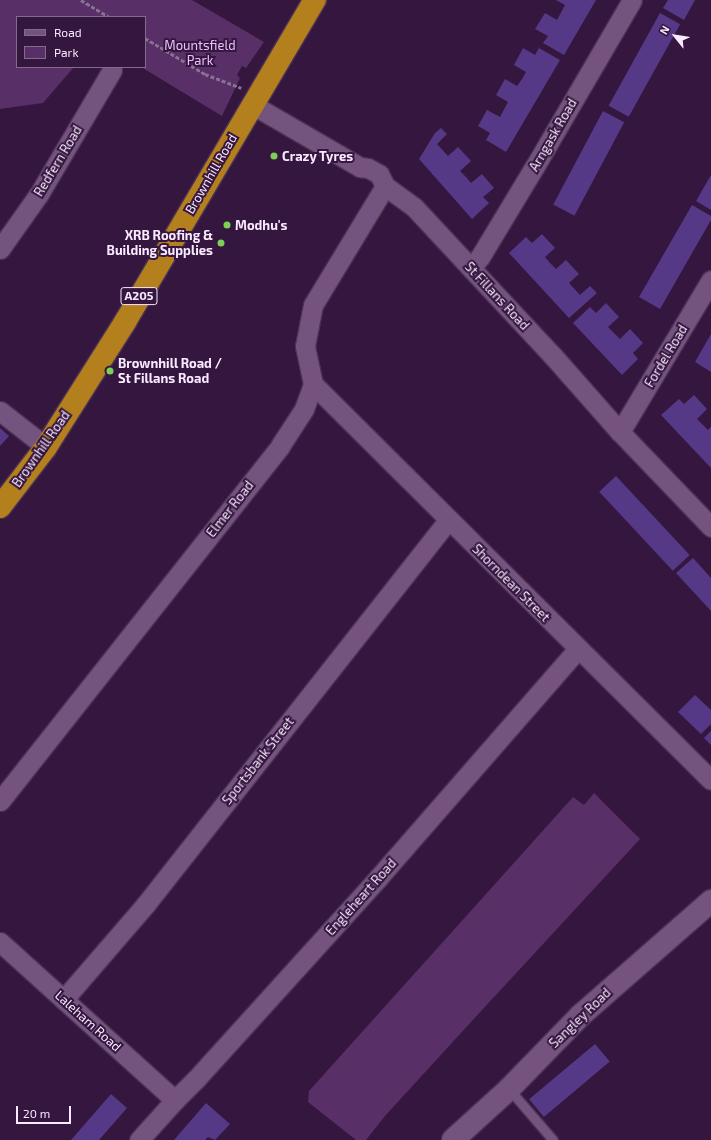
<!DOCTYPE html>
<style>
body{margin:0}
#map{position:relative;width:711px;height:1140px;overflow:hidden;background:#34163e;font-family:"Exo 2",sans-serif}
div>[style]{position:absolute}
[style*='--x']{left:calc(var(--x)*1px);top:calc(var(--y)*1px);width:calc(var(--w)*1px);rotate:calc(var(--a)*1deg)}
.green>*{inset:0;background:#582f66}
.building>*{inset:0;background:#553987;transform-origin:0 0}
.path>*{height:2.5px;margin-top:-1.25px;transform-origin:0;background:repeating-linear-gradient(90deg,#897291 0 4px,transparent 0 6px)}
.roads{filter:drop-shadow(1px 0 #4c3354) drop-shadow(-1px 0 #4c3354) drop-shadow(0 1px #4c3354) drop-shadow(0 -1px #4c3354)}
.lane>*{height:9px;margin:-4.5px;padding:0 4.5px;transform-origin:4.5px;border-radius:4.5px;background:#74537f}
.street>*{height:19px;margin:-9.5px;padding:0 9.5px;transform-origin:9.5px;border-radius:9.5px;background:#74537f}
.secondary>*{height:22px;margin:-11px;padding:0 11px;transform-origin:11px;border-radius:11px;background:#74537f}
.highway>*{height:22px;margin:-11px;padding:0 11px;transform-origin:11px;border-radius:11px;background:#b47f1d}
.dots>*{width:11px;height:11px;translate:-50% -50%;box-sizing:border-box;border:2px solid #34163e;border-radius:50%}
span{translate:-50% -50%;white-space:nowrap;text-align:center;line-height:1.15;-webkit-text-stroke:4px #34163e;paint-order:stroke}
.shield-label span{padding:1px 3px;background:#34163e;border:1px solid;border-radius:3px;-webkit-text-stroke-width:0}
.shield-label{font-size:12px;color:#f9eaff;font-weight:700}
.park-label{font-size:13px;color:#ecc0fc}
.street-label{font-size:13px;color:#f9eaff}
.poi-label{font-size:13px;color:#f9eaff;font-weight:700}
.left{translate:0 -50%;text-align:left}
.right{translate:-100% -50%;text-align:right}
.legend{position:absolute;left:16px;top:16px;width:130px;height:52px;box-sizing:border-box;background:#34163e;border:1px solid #836b8b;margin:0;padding:5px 7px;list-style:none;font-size:12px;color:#f9eaff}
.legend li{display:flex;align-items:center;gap:8px;height:20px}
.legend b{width:20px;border:1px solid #836b8b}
.north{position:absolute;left:655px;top:16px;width:40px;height:40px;-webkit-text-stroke:3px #34163e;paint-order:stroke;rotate:300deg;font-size:11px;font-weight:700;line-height:16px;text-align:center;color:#f9eaff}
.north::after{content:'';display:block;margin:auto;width:14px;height:18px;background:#f9eaff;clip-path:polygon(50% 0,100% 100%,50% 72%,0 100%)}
.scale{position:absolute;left:16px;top:1106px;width:55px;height:18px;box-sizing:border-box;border:2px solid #f9eaff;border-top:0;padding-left:5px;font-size:12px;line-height:14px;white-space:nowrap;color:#f9eaff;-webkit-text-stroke:3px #34163e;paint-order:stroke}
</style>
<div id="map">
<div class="green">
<i style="clip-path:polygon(0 0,192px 0,264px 42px,246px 68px,242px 66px,237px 75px,240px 78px,222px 116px,141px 67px,145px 67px,145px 17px,17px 17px,17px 67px,74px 67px,43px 103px,0 109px)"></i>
<i style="clip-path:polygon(594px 793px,640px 839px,471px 1022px,385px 1116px,366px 1140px,356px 1140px,308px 1102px,309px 1091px,573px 797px,584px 805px)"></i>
</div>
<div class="building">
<i style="clip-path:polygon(556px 0,596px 0,564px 55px,543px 43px,548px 36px,535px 29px,545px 13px,557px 20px,565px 5px)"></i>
<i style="clip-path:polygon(668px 0,695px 0,684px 20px,663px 8px)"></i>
<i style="left:660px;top:13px;width:23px;height:106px;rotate:29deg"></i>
<i style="clip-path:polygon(523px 48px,535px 55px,539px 48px,560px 60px,506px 152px,486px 140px,490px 133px,478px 126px,487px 110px,500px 117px,508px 102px,496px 95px,505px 79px,517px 86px,522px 79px,526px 72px,514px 65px)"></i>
<i style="left:603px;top:111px;width:24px;height:106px;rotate:28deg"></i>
<i style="clip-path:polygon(441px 128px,447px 134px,437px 144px,448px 156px,458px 147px,471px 161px,460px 171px,466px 177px,471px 183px,482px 174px,494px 188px,483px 197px,489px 203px,472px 219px,419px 159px,435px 133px)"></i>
<i style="clip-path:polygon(711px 175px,711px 210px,696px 201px)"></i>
<i style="clip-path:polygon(692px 205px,711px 216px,711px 220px,660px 309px,639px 297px)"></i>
<i style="clip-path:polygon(542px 234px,555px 248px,545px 257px,550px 263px,556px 269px,566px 260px,579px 274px,569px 283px,580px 295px,590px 286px,597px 293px,569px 318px,509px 253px,526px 237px,532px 243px)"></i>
<i style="clip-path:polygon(606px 303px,619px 317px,608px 327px,620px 339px,630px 329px,643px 343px,633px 353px,638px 359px,622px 375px,573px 323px,590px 307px,596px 313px)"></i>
<i style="clip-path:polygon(711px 334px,711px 372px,695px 362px)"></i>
<i style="clip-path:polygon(694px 395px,707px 409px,697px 419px,708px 430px,711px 427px,711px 468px,661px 415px,679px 399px,684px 404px)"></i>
<i style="clip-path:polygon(0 428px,9px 436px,0 446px)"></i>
<i style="left:616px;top:476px;width:108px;height:23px;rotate:47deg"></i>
<i style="clip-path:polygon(693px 558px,711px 578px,711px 611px,676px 573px)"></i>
<i style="clip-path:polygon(695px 695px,711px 710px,711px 724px,701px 734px,678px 712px)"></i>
<i style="clip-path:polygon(711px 731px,711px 745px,704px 738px)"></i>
<i style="left:595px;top:1044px;width:23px;height:86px;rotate:50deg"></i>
<i style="clip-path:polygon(111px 1094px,127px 1108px,99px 1140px,71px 1140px)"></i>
<i style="clip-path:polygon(206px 1103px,230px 1124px,215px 1140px,208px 1137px,205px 1140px,174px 1140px)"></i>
</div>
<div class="path">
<i style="--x:81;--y:0;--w:33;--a:31"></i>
<i style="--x:145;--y:38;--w:70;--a:31"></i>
<i style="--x:205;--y:74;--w:39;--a:21"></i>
</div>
<div class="roads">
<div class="lane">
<i style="--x:509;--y:1089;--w:67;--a:49.2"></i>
</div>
<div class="street">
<i style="--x:253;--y:105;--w:124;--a:30.1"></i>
<i style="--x:360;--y:167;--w:8;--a:7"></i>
<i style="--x:368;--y:168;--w:13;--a:29"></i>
<i style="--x:379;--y:174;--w:13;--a:63"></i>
<i style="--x:385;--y:186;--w:36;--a:36"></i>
<i style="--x:414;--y:207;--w:204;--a:47"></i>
<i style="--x:553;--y:356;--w:101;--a:48.6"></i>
<i style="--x:620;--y:432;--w:132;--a:46.2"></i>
<i style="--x:0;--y:249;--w:67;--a:-54.7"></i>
<i style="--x:39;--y:194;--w:144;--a:-59.5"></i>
<i style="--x:471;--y:268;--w:14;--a:-51"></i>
<i style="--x:480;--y:257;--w:106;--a:-58.9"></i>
<i style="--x:535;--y:166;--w:192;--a:-59.7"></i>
<i style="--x:313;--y:384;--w:561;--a:44.86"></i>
<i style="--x:0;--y:411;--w:58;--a:38"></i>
<i style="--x:620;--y:432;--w:177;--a:-59.1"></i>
<i style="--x:0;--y:801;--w:452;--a:-51.7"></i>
<i style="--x:280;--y:446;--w:44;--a:-57"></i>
<i style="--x:304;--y:409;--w:27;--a:-70"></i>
<i style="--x:313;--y:384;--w:39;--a:-102"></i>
<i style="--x:305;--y:346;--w:42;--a:-79"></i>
<i style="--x:313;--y:305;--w:139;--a:-58.8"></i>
<i style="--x:0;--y:942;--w:236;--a:42.1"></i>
<i style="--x:64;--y:999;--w:125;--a:-49.2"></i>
<i style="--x:146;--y:904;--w:489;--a:-51.8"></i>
<i style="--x:139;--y:1140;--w:54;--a:-48"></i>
<i style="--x:175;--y:1100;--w:30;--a:-45"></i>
<i style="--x:196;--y:1079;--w:271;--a:-47.8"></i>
<i style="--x:378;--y:878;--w:304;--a:-48.9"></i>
</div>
<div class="secondary">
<i style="--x:453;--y:1140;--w:76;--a:-42.3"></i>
<i style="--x:509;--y:1089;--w:103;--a:-45.8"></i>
<i style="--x:581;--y:1015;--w:173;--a:-41.2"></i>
</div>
<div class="highway">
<i style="--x:0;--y:507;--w:76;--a:-52.5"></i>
<i style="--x:46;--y:447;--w:148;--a:-57.7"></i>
<i style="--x:125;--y:322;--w:374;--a:-59.5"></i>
</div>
</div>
<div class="dots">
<i style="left:274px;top:156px;background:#7cd155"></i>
<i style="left:227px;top:225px;background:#7cd155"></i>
<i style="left:221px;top:243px;background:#7cd155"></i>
<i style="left:110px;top:371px;background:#7cd155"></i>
</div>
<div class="shield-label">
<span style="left:139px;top:296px">A205</span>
</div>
<div class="park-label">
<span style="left:200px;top:53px">Mountsfield<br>Park</span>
</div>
<div class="street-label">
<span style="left:553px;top:135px;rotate:-60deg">Arngask Road</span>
<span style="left:58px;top:161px;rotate:-59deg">Redfern Road</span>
<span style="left:211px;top:174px;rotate:-60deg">Brownhill Road</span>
<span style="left:497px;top:296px;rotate:47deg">St Fillans Road</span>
<span style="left:666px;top:356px;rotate:-59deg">Fordel Road</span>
<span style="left:41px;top:449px;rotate:-55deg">Brownhill Road</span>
<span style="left:230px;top:509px;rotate:-52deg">Elmer Road</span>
<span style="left:511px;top:583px;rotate:45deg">Shorndean Street</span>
<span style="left:258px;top:761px;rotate:-52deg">Sportsbank Street</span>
<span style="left:361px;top:897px;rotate:-48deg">Engleheart Road</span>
<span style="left:580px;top:1018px;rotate:-44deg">Sangley Road</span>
<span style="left:88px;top:1021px;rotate:42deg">Laleham Road</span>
</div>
<div class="poi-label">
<span class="left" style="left:282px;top:156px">Crazy Tyres</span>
<span class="left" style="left:235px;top:225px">Modhu's</span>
<span class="right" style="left:213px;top:243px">XRB Roofing &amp;<br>Building Supplies</span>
<span class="left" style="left:118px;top:371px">Brownhill Road /<br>St Fillans Road</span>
</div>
<ul class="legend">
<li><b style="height:5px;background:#74537f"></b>Road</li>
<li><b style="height:11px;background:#582f66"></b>Park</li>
</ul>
<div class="north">N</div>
<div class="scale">20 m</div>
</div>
